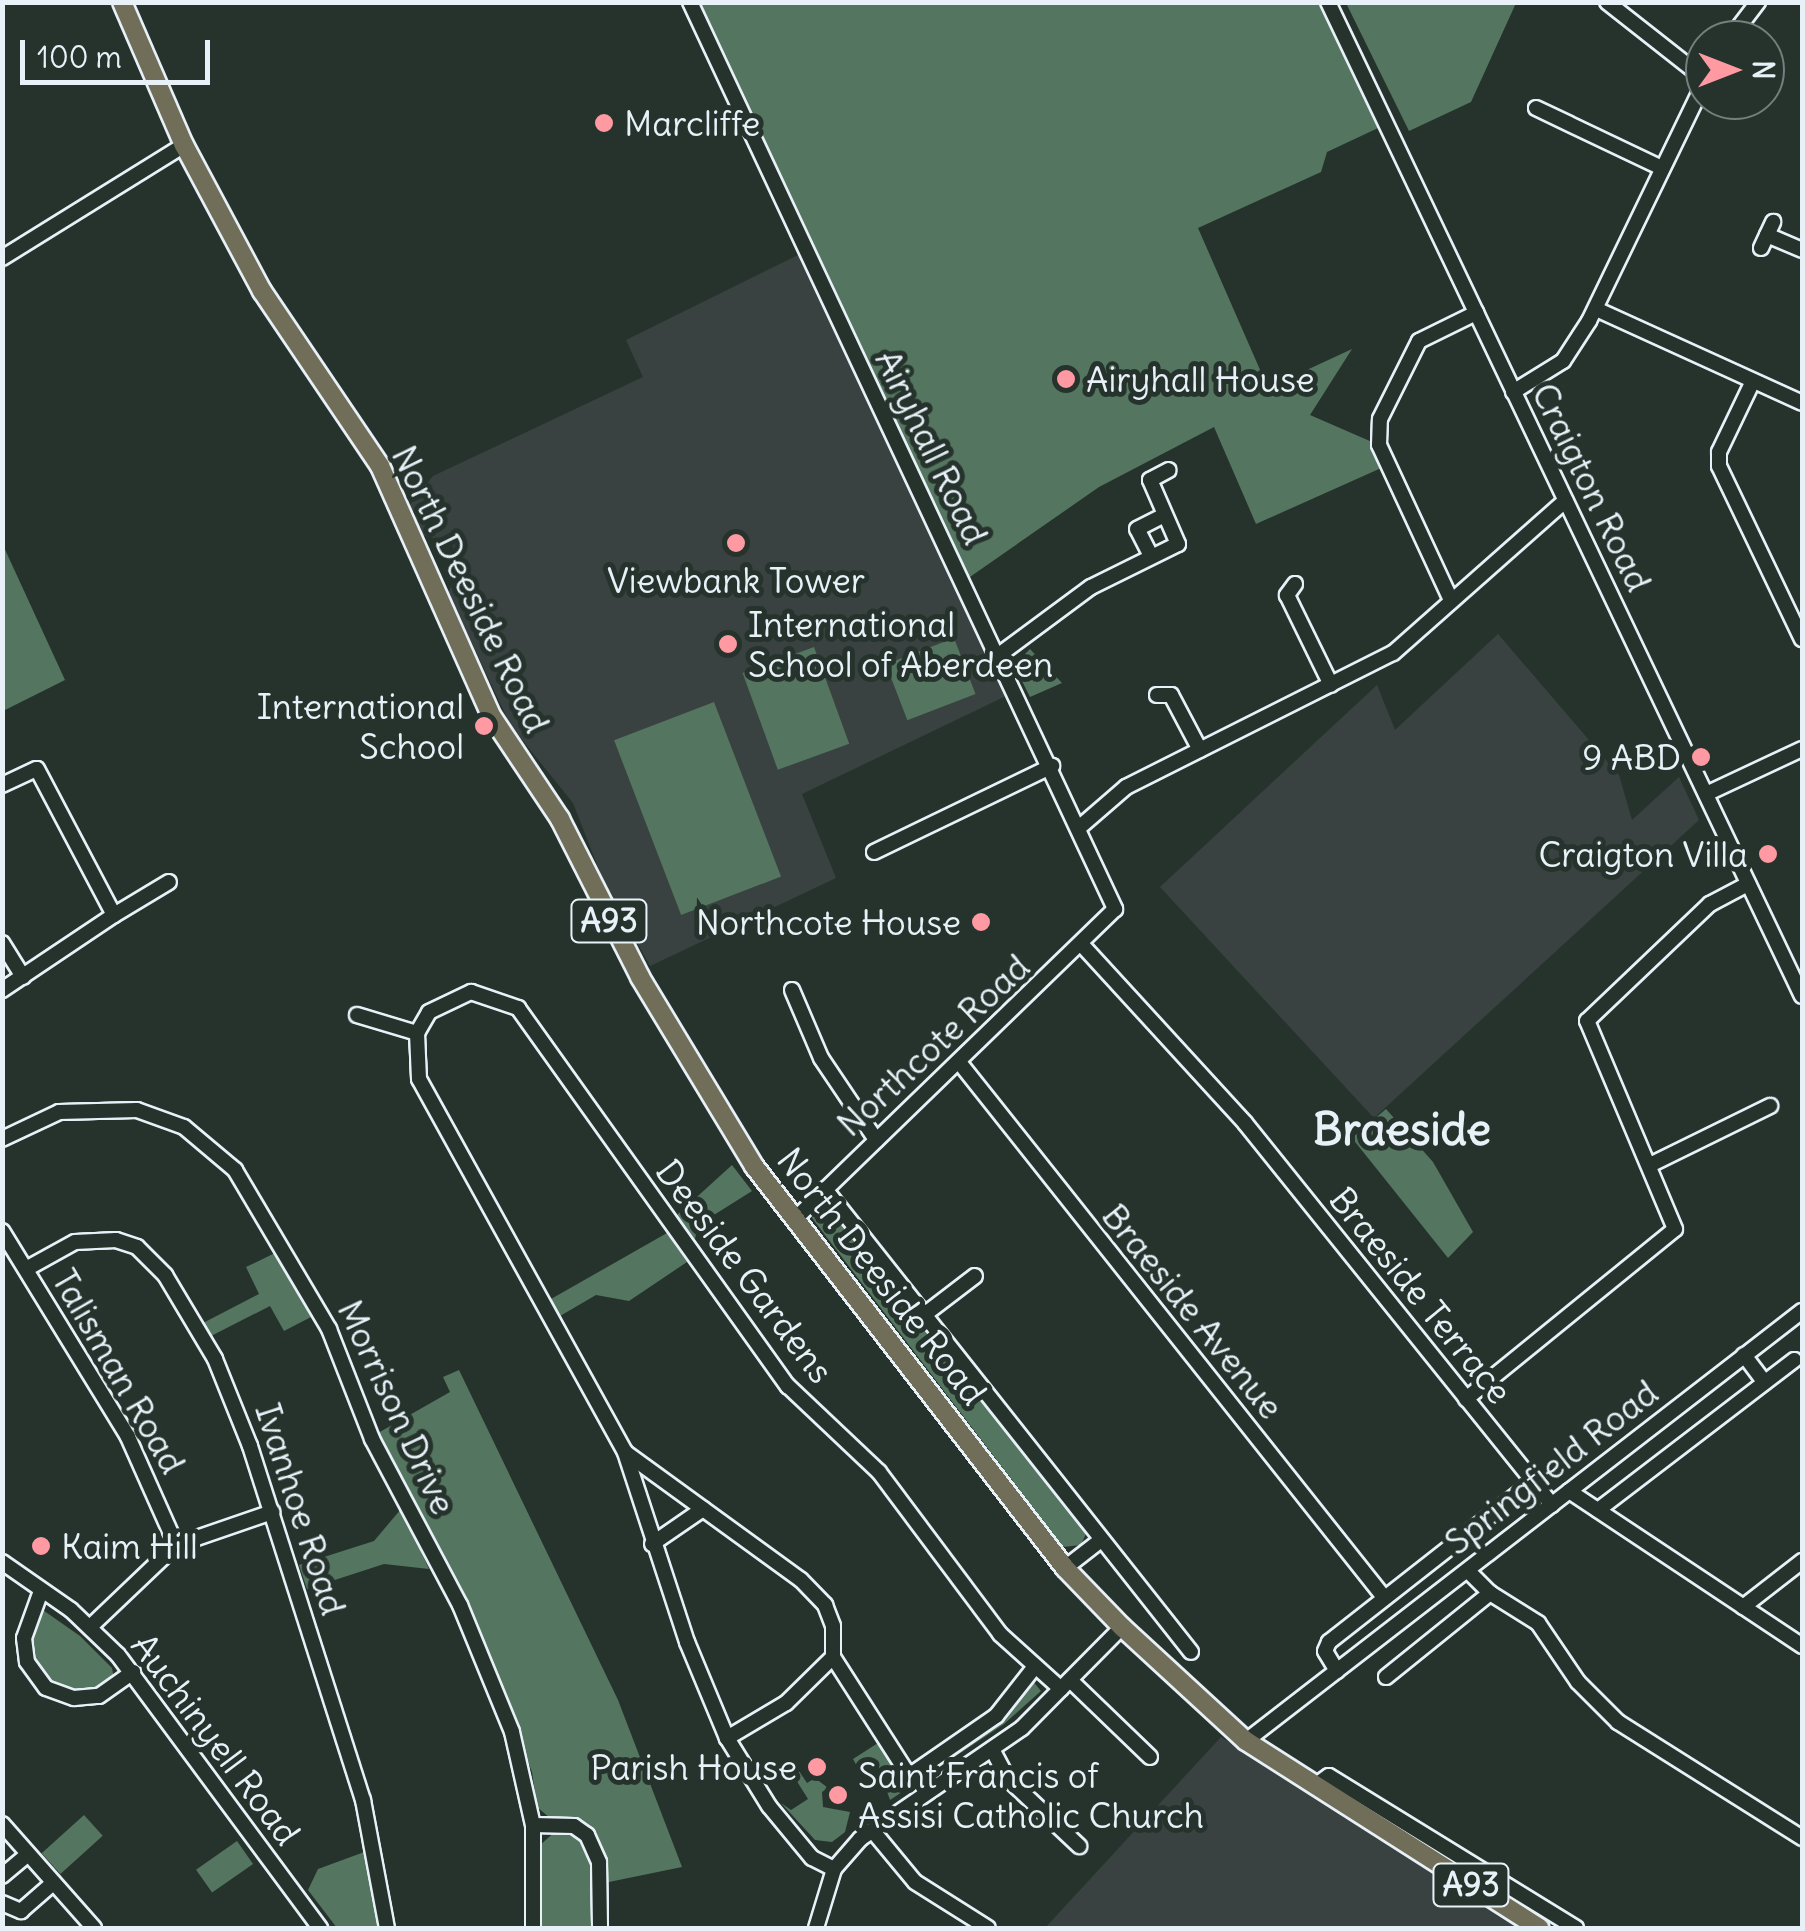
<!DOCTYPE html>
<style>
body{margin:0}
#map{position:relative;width:1805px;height:1931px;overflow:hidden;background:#26332d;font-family:Delius,sans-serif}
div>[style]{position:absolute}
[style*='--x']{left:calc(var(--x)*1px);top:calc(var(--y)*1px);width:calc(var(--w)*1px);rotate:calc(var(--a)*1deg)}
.built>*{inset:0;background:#3a4241}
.green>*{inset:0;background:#54755f;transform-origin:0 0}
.roads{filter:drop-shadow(2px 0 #e8f1f8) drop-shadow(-2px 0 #e8f1f8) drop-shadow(0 2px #e8f1f8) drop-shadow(0 -2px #e8f1f8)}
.minor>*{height:14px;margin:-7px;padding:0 7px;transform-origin:7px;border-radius:7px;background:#26332d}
.major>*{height:18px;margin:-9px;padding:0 9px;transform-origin:9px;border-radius:9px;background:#706e59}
.dots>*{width:28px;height:28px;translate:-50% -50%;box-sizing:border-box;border:5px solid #26332d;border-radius:50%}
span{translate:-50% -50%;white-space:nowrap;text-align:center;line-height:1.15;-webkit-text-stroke:10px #26332d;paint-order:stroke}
.shield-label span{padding:2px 8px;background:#26332d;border:2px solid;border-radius:8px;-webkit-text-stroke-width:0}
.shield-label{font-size:32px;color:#e8f1f8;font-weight:700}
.poi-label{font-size:35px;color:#e8f1f8}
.left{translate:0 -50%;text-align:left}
.right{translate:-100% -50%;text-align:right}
.street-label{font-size:35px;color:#e8f1f8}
.district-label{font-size:45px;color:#e8f1f8;font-weight:700}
.frame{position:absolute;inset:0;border:5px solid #e8f1f8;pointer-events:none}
.north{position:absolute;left:1685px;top:20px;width:100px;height:100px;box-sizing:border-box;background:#26332d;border:2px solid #747f7e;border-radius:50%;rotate:90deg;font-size:28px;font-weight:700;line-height:40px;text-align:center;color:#e8f1f8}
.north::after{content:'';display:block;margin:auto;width:35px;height:45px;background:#ff9aa2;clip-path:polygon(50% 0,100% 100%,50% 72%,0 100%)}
.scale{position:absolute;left:20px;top:40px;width:190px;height:45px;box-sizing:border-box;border:5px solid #e8f1f8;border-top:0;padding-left:12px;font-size:30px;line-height:35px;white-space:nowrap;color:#e8f1f8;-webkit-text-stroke:8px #26332d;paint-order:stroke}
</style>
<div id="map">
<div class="built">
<i style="clip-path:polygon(800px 254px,1008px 695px,802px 794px,836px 878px,650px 966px,603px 880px,573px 803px,511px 726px,448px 593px,459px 571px,452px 543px,422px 535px,409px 506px,433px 476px,643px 377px,626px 340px)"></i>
<i style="clip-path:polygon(1498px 634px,1619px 775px,1632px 820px,1679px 777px,1699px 820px,1374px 1118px,1160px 887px,1377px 685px,1395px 730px)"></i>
<i style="clip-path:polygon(1221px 1737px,1520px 1928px,1045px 1928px)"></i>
</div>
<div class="green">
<i style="clip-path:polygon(690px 3px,1319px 3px,1378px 128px,1327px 152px,1321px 172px,1198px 228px,1268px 388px,1352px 349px,1310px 415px,1379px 445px,1388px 465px,1256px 524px,1214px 427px,1099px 487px,967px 579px)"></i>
<i style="clip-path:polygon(1346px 3px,1516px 3px,1471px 102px,1409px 131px)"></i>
<i style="clip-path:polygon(2px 543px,65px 680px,3px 711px,2px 711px)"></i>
<i style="left:954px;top:638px;width:60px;height:73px;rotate:69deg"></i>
<i style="left:814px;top:647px;width:103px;height:76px;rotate:70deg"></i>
<i style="clip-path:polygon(1030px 649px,1062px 683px,1030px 697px,1014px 665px)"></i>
<i style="left:714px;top:702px;width:187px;height:107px;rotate:69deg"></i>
<i style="clip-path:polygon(1386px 1109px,1433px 1162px,1473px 1232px,1448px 1258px,1352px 1138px)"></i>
<i style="clip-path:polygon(732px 1165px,752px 1191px,698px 1225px,695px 1239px,677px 1215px)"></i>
<i style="clip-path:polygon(818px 1205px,829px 1205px,1088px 1529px,1081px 1545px,1063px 1547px,812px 1218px)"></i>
<i style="clip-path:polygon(667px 1233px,687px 1262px,629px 1301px,596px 1295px,560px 1316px,551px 1299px)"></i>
<i style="clip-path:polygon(275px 1253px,311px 1317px,284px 1331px,270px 1306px,211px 1336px,203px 1323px,259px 1294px,246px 1267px)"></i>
<i style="clip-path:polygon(459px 1370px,618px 1700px,682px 1867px,604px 1883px,597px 1840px,585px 1827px,550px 1818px,537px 1807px,532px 1772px,466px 1602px,378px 1433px,450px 1392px,443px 1377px)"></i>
<i style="clip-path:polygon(401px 1509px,429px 1569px,384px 1564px,307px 1589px,299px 1565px,374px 1541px)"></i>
<i style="clip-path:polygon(40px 1608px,80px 1636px,112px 1668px,114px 1679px,79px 1694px,44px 1679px,29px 1640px)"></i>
<i style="clip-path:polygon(1032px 1680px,1041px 1691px,1004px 1724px,890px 1800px,876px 1761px,859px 1770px,853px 1759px,878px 1743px,904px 1783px,976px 1736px)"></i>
<i style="clip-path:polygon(799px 1771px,807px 1783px,815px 1778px,828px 1788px,822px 1792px,823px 1807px,850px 1812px,845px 1832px,832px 1842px,815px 1840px,781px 1803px,791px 1810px,808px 1799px,793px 1775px)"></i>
<i style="left:84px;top:1815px;width:28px;height:57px;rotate:48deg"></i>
<i style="clip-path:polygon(558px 1829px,585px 1841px,593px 1860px,595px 1928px,539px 1928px,539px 1846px)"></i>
<i style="left:237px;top:1841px;width:28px;height:50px;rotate:55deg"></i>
<i style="clip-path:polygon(367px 1851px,381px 1928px,337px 1928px,308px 1890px,318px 1869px)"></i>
</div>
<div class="roads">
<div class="minor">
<i style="--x:690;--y:2;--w:1002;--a:64.89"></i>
<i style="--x:1115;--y:909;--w:444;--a:135.9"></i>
<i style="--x:1328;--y:2;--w:1101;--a:64.51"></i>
<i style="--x:1607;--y:2;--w:125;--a:38.2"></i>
<i style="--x:1729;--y:40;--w:48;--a:-52.7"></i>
<i style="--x:1536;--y:108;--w:140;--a:25.5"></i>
<i style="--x:1767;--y:235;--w:38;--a:23"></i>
<i style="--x:1761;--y:248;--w:29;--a:-65"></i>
<i style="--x:2;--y:258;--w:214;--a:-31.8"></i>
<i style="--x:1596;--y:309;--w:226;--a:24.5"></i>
<i style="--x:1753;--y:381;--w:79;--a:115.6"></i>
<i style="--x:1719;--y:452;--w:14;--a:90"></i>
<i style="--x:1719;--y:466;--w:192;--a:64.4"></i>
<i style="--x:1513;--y:392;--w:59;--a:-31.8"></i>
<i style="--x:1563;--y:361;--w:48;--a:-57"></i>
<i style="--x:1589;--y:321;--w:267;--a:-64.2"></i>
<i style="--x:1151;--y:556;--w:30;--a:-117"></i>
<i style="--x:1137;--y:529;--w:30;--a:-27"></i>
<i style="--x:1295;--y:584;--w:14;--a:126"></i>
<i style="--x:1287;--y:595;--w:100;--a:63.9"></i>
<i style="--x:1451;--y:600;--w:171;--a:-114.9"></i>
<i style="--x:1379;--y:445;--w:26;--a:-88"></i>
<i style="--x:1380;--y:419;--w:87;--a:-63.4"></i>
<i style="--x:1419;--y:341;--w:64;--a:-26.2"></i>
<i style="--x:999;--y:655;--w:114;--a:-36.5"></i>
<i style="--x:1091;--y:587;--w:97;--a:-26.3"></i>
<i style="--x:1178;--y:544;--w:70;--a:-113.6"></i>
<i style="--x:1150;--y:480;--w:21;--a:-28"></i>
<i style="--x:1157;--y:695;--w:14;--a:0"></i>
<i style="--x:1171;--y:695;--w:62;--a:62.2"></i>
<i style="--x:2;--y:785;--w:38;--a:-25"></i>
<i style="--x:37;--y:769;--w:165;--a:62.2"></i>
<i style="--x:114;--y:915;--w:135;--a:146.2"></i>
<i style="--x:1706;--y:794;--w:106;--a:-25.1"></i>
<i style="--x:1081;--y:826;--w:60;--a:-40.9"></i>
<i style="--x:1126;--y:787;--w:299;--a:-26.7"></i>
<i style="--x:1393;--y:653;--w:230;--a:-41.5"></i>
<i style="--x:874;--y:852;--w:198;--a:-25.8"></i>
<i style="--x:114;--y:915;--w:64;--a:-31"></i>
<i style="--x:2;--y:943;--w:40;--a:58"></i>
<i style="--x:1083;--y:946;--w:240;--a:47.5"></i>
<i style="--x:1245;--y:1123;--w:490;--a:51.2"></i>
<i style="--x:792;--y:990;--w:74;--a:66.9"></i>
<i style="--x:821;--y:1058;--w:99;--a:56.1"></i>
<i style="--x:357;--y:1015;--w:63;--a:16.7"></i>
<i style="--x:959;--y:1062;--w:682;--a:51.55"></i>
<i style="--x:2;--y:1139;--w:63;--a:-25.3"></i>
<i style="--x:59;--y:1112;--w:78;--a:-1.5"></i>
<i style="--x:137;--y:1110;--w:50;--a:19.9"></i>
<i style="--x:184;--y:1127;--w:67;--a:40.1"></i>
<i style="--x:235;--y:1170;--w:185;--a:59.4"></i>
<i style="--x:329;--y:1329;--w:118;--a:68.6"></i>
<i style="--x:372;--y:1439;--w:188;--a:62.1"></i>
<i style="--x:460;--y:1605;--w:137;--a:67.7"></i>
<i style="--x:512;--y:1732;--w:95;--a:77.3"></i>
<i style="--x:533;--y:1825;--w:103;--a:90"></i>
<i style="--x:1650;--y:1165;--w:134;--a:-26.2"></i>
<i style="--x:825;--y:1189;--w:590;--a:51.67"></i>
<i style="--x:2;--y:1231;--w:241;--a:58.5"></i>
<i style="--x:128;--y:1437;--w:118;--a:66"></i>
<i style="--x:26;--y:1269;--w:56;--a:-28.9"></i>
<i style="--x:75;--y:1242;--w:41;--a:-2.8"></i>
<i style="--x:116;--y:1240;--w:22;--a:18"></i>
<i style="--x:137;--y:1247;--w:40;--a:45"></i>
<i style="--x:165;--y:1275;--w:98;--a:59.2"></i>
<i style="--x:215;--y:1359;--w:94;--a:68.1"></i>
<i style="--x:250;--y:1446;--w:372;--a:72.3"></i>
<i style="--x:363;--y:1800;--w:130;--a:79.4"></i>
<i style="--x:924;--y:1315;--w:64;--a:-37.4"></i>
<i style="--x:1744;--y:1355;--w:34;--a:53"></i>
<i style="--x:1466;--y:1399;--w:269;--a:-39.1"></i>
<i style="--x:1675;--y:1229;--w:226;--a:-112.9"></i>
<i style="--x:1587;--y:1021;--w:170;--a:-43.6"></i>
<i style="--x:1710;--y:904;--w:43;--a:-27.8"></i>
<i style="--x:626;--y:1453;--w:216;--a:36"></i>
<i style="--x:801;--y:1580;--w:35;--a:46"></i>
<i style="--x:825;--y:1605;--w:22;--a:69"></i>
<i style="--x:833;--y:1626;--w:31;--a:90"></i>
<i style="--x:833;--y:1657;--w:66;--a:135.6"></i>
<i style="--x:786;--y:1703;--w:69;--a:149.3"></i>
<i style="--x:1569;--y:1491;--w:280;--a:33.6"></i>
<i style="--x:1598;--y:1510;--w:247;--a:-37.4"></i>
<i style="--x:652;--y:1544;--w:62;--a:-34.5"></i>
<i style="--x:2;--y:1562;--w:84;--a:34.8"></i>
<i style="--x:71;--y:1610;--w:65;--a:43.8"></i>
<i style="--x:118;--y:1655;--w:340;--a:53.5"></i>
<i style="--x:1065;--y:1568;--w:46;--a:-37.9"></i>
<i style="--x:1468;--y:1571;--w:31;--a:45"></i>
<i style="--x:1490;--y:1593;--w:57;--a:32"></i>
<i style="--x:1538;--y:1623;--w:71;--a:55.9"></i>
<i style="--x:1578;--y:1682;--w:57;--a:45"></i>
<i style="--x:1618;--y:1722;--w:218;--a:32.2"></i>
<i style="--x:41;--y:1591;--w:50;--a:109.9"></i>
<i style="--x:24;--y:1638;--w:24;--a:83"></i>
<i style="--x:27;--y:1662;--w:32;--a:54"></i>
<i style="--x:46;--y:1688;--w:30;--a:20"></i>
<i style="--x:74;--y:1698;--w:25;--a:-5"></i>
<i style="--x:99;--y:1696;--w:42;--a:-35.2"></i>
<i style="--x:1743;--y:1607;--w:75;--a:-37.9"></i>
<i style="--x:90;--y:1627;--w:119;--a:-43.6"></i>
<i style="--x:176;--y:1545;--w:102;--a:-19"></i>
<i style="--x:833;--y:1657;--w:141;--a:57.4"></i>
<i style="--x:909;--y:1776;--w:106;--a:-34.6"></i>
<i style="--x:996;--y:1716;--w:60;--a:-51.8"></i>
<i style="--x:1337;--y:1671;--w:23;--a:-121"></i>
<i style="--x:1325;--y:1651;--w:10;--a:-66"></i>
<i style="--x:1329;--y:1642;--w:259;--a:-38.1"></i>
<i style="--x:1386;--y:1677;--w:134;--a:-38.9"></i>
<i style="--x:1070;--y:1680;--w:111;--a:43.9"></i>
<i style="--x:1246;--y:1741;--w:703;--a:-37.72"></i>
<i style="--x:993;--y:1751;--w:32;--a:62"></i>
<i style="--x:1008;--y:1779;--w:98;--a:43.3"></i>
<i style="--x:1315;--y:1786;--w:17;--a:-36"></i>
<i style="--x:1329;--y:1776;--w:290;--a:31.6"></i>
<i style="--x:2;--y:1824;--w:139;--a:48.5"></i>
<i style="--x:533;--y:1825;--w:41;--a:1.4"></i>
<i style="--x:574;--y:1826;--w:16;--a:35"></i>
<i style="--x:587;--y:1835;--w:30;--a:66"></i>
<i style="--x:599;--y:1862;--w:66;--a:89.1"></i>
<i style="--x:872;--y:1830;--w:67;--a:50.4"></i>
<i style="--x:915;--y:1882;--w:86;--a:32.2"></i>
<i style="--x:834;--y:1869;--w:25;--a:-153"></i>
<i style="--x:812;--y:1858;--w:67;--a:-129.6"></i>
<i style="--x:769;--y:1806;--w:80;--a:-121.7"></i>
<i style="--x:727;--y:1738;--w:104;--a:-112.6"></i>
<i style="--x:687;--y:1642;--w:200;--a:-108.1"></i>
<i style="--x:625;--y:1452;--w:426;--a:-118.9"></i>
<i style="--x:419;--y:1079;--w:46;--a:-92.5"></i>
<i style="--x:417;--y:1033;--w:24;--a:-60"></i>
<i style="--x:429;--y:1012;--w:47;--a:-25.5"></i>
<i style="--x:471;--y:992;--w:50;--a:18.8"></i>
<i style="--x:518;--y:1008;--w:465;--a:54.5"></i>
<i style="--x:788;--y:1386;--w:125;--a:43.4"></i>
<i style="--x:879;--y:1472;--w:202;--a:53.2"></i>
<i style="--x:1000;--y:1634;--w:82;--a:42"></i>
<i style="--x:2;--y:1876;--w:34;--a:-40"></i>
<i style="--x:2;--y:1903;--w:21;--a:23"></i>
<i style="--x:21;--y:1911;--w:43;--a:-41.2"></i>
<i style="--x:816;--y:1928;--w:62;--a:-73"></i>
<i style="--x:834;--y:1869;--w:40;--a:-49"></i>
<i style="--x:860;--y:1839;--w:196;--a:-34.4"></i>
<i style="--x:1022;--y:1728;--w:142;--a:-45.3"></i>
</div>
<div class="major">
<i style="--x:122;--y:2;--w:156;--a:66.6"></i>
<i style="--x:184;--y:145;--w:166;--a:61.9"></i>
<i style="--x:262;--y:291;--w:211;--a:56"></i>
<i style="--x:380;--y:466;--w:275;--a:66"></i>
<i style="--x:492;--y:717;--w:123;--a:56.3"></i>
<i style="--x:560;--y:819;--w:177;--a:63.1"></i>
<i style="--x:640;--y:977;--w:221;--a:58.9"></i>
<i style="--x:754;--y:1166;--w:508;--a:52.27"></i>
<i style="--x:1065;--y:1568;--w:82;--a:46"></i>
<i style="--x:1122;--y:1627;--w:168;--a:42.6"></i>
<i style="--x:1246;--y:1741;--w:348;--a:32.5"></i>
</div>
</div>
<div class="dots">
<i style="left:604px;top:123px;background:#ff9aa2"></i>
<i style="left:1066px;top:379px;background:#ff9aa2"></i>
<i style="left:736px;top:543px;background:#ff9aa2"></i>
<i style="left:728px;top:644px;background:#ff9aa2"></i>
<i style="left:484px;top:726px;background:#ff9aa2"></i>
<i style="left:1701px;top:757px;background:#ff9aa2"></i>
<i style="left:1768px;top:854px;background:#ff9aa2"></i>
<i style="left:981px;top:922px;background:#ff9aa2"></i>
<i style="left:41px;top:1546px;background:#ff9aa2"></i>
<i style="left:817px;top:1767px;background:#ff9aa2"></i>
<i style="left:838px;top:1795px;background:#ff9aa2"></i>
</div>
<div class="shield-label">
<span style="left:609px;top:921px">A93</span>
<span style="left:1471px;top:1885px">A93</span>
</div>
<div class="poi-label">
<span class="left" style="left:624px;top:123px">Marcliffe</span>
<span class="left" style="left:1086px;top:379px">Airyhall House</span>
<span style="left:736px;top:580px">Viewbank Tower</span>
<span class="left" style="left:748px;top:644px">International<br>School of Aberdeen</span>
<span class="right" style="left:464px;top:726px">International<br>School</span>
<span class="right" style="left:1681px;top:757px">9 ABD</span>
<span class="right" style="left:1748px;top:854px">Craigton Villa</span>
<span class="right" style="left:961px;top:922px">Northcote House</span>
<span class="left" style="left:61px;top:1546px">Kaim Hill</span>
<span class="right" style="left:797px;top:1767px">Parish House</span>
<span class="left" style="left:858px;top:1795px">Saint Francis of<br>Assisi Catholic Church</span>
</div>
<div class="street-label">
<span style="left:932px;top:447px;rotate:64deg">Airyhall Road</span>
<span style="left:1592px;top:487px;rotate:64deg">Craigton Road</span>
<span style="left:471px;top:589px;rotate:64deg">North Deeside Road</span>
<span style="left:933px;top:1045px;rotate:-43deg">Northcote Road</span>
<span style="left:745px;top:1271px;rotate:53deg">Deeside Gardens</span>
<span style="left:882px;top:1276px;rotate:52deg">North Deeside Road</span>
<span style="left:1421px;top:1295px;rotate:51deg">Braeside Terrace</span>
<span style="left:1193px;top:1311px;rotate:51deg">Braeside Avenue</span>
<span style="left:119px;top:1371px;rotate:60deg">Talisman Road</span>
<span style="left:397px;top:1407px;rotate:65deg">Morrison Drive</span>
<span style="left:1551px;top:1467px;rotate:-38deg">Springfield Road</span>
<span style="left:301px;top:1509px;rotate:72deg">Ivanhoe Road</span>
<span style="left:216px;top:1739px;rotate:53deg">Auchinyell Road</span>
</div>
<div class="district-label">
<span style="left:1402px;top:1130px">Braeside</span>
</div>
<div class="frame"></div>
<div class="north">N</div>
<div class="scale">100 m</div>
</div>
